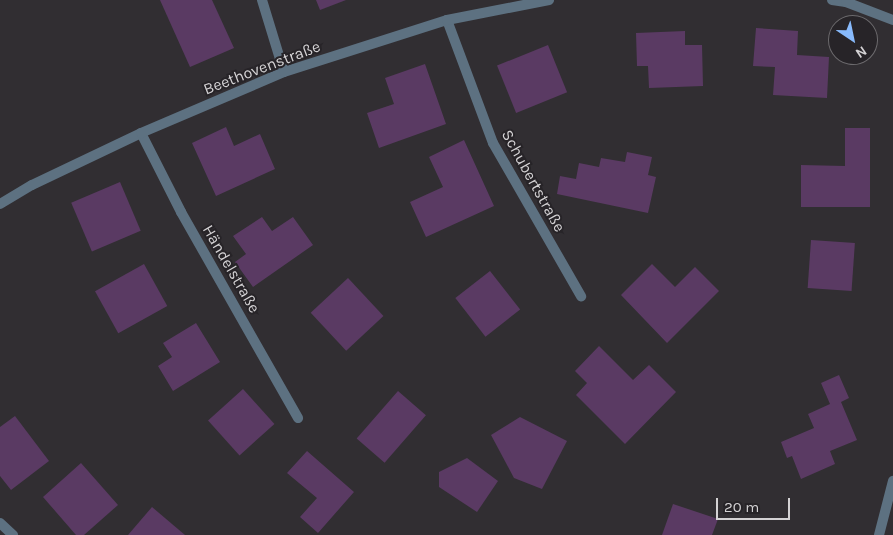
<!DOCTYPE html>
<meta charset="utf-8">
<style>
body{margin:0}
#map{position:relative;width:893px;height:535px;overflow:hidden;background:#312e32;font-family:Karla,sans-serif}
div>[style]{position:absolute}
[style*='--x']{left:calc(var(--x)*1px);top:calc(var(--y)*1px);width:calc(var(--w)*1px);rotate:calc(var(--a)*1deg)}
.building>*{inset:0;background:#5a3a63;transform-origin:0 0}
.minor>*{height:10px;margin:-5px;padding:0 5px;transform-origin:5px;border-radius:5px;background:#5d7181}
span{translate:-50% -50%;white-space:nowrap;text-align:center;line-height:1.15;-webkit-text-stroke:4px #272428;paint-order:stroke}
.street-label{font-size:16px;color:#d4d2d4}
.north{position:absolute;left:828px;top:15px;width:50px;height:50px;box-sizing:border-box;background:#272428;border:1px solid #6c6a6d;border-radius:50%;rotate:146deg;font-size:14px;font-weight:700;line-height:20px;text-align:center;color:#d4d2d4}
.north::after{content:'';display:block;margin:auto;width:18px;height:22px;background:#88bafc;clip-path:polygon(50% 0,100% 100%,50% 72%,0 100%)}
.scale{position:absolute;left:716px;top:498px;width:74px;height:22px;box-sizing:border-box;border:2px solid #d4d2d4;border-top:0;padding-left:6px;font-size:15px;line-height:18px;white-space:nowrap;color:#d4d2d4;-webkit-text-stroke:4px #272428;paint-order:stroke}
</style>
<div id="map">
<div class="building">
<i style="clip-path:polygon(160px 0,212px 0,234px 48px,190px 67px)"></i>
<i style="clip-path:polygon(316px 0,346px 0,320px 10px)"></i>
<i style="clip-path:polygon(756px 28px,798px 31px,797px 55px,829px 57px,827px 98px,773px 95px,775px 67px,753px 66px)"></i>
<i style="clip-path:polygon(685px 31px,685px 45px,702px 45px,703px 86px,649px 88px,648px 66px,637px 66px,636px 33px)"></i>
<i style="left:548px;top:45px;width:51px;height:55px;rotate:68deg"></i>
<i style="clip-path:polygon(425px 64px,446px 124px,379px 148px,367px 113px,394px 104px,385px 78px)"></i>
<i style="clip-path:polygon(226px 127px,234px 146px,260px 134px,275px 169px,216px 196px,192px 143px)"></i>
<i style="clip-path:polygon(845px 128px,870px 128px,870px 207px,801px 207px,801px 165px,845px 166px)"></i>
<i style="clip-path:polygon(464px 140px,494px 206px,426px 237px,410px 202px,443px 187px,429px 157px)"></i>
<i style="clip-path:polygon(627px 152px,652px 157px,648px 175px,656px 177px,648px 213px,557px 194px,560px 176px,576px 179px,579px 163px,599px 167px,601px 158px,625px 162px)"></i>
<i style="left:120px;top:182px;width:53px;height:53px;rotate:67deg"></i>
<i style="clip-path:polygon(262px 217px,272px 231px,293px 217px,313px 245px,253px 287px,235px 262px,246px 254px,233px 236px)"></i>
<i style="left:811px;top:240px;width:44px;height:48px;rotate:4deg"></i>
<i style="left:144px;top:264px;width:48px;height:56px;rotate:61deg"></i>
<i style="clip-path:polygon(652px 264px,675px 287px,695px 267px,719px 291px,667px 343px,621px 295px)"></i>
<i style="left:490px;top:271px;width:49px;height:44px;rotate:52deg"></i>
<i style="left:348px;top:278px;width:52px;height:51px;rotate:47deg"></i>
<i style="clip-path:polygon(196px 323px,220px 362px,173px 391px,158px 366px,172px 357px,163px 343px)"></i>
<i style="clip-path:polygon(599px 346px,633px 380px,649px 365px,676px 392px,625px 444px,576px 395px,587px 383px,575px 371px)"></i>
<i style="clip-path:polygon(839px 375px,849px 398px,841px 402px,857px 440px,830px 451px,835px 464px,801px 479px,792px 456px,787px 458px,781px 442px,814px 428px,808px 414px,830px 404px,821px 383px)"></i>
<i style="left:243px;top:389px;width:47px;height:47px;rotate:48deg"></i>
<i style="left:398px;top:391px;width:37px;height:63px;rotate:41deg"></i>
<i style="clip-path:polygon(15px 416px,49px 461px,11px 490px,0 476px,0 427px)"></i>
<i style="clip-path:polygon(520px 417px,567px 441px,542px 489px,514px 478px,491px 435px)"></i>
<i style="clip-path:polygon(307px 451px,354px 492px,318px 533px,300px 517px,317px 498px,287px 473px)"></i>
<i style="clip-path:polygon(467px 458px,498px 481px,477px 512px,439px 487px,439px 472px)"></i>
<i style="clip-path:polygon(81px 463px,118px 505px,84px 535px,76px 535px,43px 497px)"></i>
<i style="clip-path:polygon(673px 504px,718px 519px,712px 535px,662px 535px)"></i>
<i style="clip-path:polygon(152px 507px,185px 535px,128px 535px)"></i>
</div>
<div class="minor">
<i style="--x:262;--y:0;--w:75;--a:73"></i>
<i style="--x:832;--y:0;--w:14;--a:8"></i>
<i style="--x:846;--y:2;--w:50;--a:21"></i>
<i style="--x:447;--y:20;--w:131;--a:69.5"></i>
<i style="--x:493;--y:143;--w:177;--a:60.1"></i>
<i style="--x:141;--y:133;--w:89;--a:63.1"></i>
<i style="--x:181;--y:212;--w:237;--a:60.4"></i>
<i style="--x:0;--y:204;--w:37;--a:-31"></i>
<i style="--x:32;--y:185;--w:121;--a:-25.5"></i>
<i style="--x:141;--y:133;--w:155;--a:-23.1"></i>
<i style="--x:284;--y:72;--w:171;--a:-17.7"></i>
<i style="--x:447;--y:20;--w:104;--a:-11.1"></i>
<i style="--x:0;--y:523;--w:18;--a:43"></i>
<i style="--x:879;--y:535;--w:56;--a:-75.5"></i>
</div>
<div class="street-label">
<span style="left:262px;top:68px;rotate:-21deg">Beethovenstraße</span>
<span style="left:533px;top:181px;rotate:61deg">Schubertstraße</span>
<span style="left:231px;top:269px;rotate:60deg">Händelstraße</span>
</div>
<div class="north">N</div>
<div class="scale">20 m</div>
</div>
